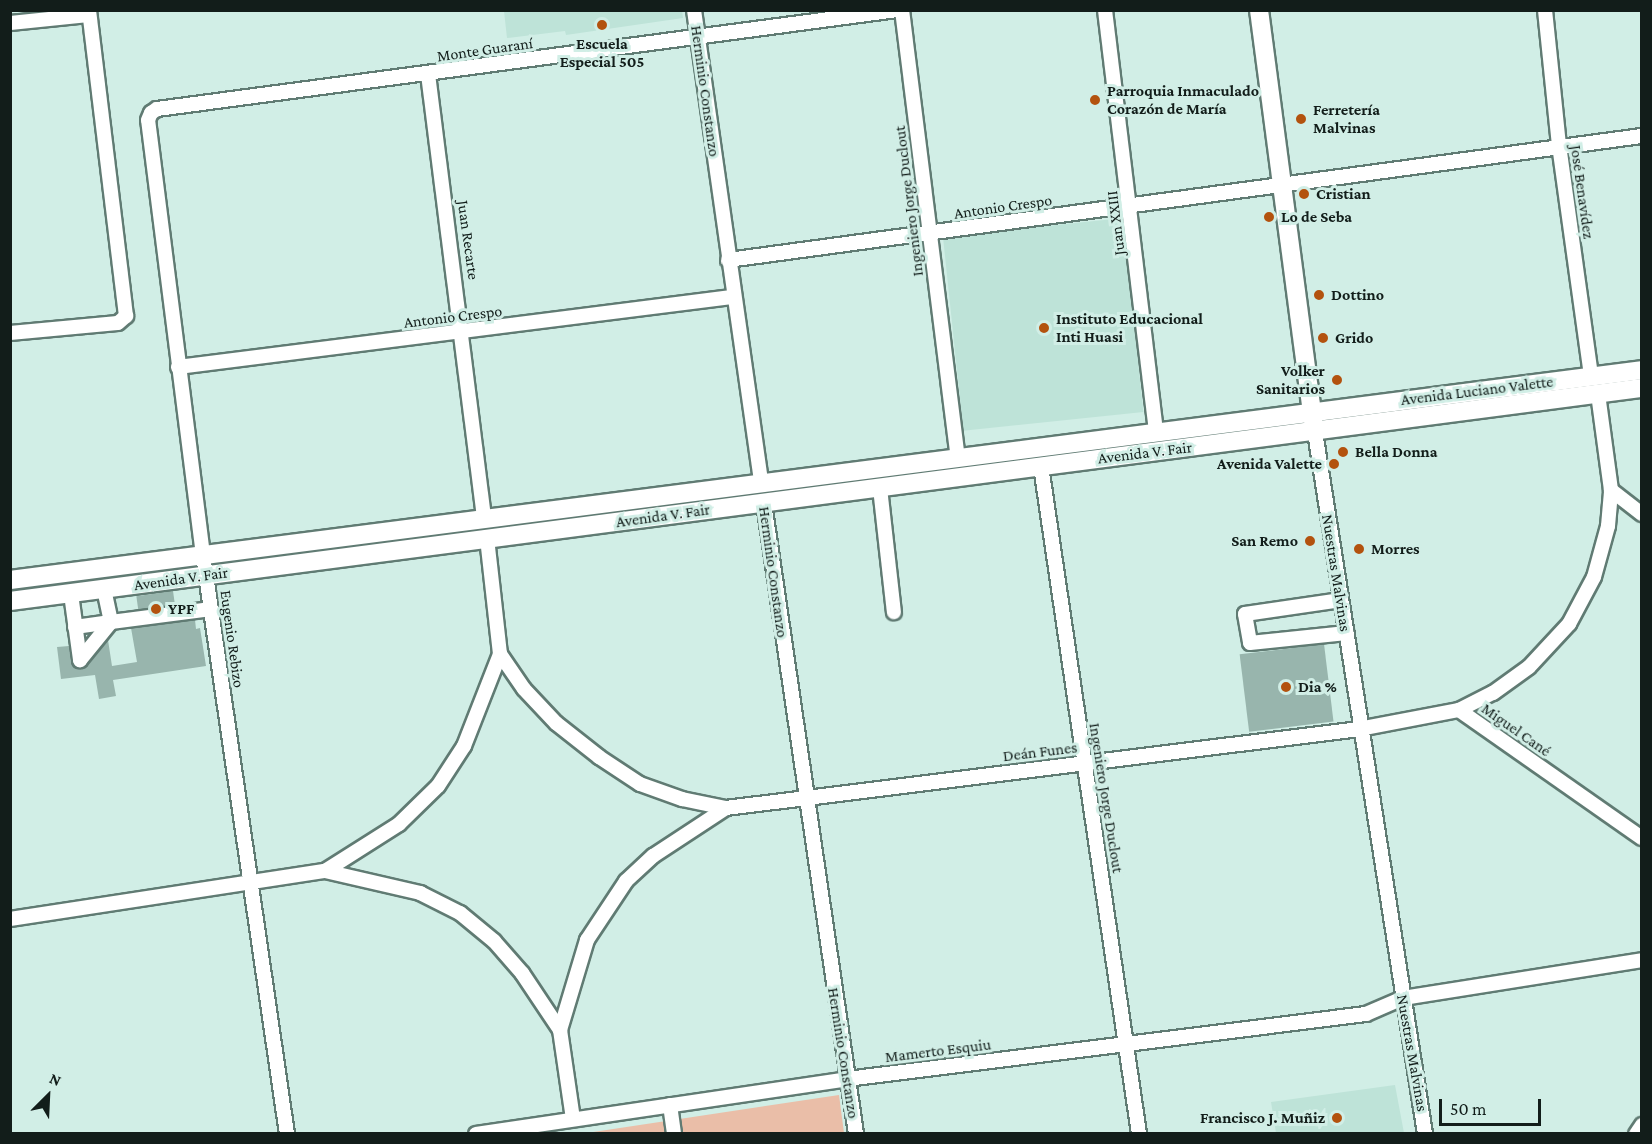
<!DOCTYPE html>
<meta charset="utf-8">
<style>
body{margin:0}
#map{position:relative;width:1652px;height:1144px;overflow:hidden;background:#d1eee6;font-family:"Crimson Pro",serif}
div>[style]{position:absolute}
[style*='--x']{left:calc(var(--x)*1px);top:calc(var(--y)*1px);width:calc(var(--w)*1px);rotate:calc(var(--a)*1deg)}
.built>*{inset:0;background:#bee3d8;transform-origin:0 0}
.green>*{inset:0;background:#eabea8}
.building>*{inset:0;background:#98b5ad;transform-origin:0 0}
.roads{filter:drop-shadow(2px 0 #607b73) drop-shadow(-2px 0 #607b73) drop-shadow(0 2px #607b73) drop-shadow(0 -2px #607b73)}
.minor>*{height:14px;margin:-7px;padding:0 7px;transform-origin:7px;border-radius:7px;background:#fff}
.major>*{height:18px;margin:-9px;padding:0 9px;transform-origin:9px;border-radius:9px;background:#fff}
.dots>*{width:16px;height:16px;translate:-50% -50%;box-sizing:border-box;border:3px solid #d1eee6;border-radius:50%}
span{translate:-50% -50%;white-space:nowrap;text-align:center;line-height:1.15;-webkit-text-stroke:6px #d1eee6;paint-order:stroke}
.poi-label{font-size:16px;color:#121d1a;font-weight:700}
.left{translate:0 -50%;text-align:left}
.right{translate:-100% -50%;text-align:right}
.street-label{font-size:16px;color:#121d1a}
.frame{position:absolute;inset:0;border:12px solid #121d1a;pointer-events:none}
.north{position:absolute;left:18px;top:1066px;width:60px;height:60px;-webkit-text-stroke:4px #d1eee6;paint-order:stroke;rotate:24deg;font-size:16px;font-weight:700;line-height:24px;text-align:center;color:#121d1a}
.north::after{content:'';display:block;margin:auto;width:21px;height:27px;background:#121d1a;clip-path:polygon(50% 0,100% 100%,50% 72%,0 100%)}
.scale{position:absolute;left:1439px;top:1099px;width:102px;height:27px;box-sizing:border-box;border:3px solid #121d1a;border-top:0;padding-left:8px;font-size:18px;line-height:21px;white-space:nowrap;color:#121d1a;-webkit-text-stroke:4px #d1eee6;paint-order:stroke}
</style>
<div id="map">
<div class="built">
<i style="clip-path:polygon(682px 10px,683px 18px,566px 35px,565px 31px,507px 38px,504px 11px)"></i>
<i style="left:1123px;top:218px;width:195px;height:181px;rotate:84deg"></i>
<i style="clip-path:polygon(1395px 1085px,1404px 1133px,1276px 1133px,1271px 1102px)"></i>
</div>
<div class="green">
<i style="clip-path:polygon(839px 1095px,844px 1133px,580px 1134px)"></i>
</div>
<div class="building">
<i style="left:173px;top:591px;width:14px;height:37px;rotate:82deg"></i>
<i style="clip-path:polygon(195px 620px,196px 629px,200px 628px,206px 666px,113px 680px,116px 696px,99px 699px,95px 675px,61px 679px,57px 647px,69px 646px,71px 662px,78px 669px,87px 666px,108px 640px,112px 666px,137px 662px,131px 628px)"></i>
<i style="left:1324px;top:644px;width:78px;height:85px;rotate:83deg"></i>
</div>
<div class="roads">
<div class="minor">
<i style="--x:694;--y:10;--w:478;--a:81.9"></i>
<i style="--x:902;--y:10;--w:451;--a:82.9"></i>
<i style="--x:1105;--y:10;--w:425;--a:83.1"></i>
<i style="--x:1545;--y:10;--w:136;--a:84.1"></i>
<i style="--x:1559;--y:145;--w:234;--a:82.1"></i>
<i style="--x:10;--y:23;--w:79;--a:-5.8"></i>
<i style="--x:428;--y:74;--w:449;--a:82.8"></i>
<i style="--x:728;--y:260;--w:922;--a:-7.73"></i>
<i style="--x:10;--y:333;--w:108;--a:-5.3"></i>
<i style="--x:118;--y:323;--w:11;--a:-41"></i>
<i style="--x:126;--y:316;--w:308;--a:-96.9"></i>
<i style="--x:178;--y:367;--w:558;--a:-7.2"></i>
<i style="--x:1315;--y:432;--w:711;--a:81.09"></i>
<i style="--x:1041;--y:466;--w:675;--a:81.65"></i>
<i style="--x:880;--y:488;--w:125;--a:83.6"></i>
<i style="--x:1611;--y:490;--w:39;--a:38"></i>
<i style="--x:764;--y:503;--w:638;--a:81.7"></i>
<i style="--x:104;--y:589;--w:34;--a:78"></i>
<i style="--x:111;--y:622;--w:101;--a:-7.4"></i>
<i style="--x:71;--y:594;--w:67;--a:82.2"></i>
<i style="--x:80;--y:660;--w:49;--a:-50.8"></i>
<i style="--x:1341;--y:600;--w:97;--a:171.7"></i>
<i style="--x:1245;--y:614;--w:29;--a:80"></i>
<i style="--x:1250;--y:643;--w:97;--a:-5.9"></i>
<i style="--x:75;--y:627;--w:36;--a:-8"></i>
<i style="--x:500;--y:654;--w:42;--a:55.6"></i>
<i style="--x:524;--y:689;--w:47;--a:46.7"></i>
<i style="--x:556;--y:723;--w:55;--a:38.3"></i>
<i style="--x:599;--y:757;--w:49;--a:33.4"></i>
<i style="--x:640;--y:784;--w:45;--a:19.7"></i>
<i style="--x:682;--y:799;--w:45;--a:11.6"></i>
<i style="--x:726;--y:808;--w:638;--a:-7.11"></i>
<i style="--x:1359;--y:729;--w:102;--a:-10.8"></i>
<i style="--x:1459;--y:710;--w:38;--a:-27"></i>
<i style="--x:1493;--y:693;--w:44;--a:-35.8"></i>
<i style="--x:1529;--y:667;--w:59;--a:-47.1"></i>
<i style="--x:1569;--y:624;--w:53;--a:-62"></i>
<i style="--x:1594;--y:577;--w:53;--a:-74.6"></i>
<i style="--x:1608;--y:526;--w:36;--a:-85"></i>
<i style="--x:1611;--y:490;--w:97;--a:-97.7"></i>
<i style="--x:1459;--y:710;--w:223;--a:35"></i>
<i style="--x:325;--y:871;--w:88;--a:-32.4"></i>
<i style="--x:399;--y:824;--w:54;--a:-44.3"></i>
<i style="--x:438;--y:786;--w:48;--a:-57"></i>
<i style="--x:464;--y:746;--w:99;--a:-68.6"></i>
<i style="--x:500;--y:654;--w:116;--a:-96.4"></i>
<i style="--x:10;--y:919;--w:319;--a:-8.7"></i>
<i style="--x:325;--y:871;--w:98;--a:13"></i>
<i style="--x:420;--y:893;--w:45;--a:26.6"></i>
<i style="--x:460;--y:913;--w:44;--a:39.5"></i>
<i style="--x:494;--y:941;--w:43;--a:48.8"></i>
<i style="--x:522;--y:973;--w:69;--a:56.3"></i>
<i style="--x:670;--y:1105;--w:29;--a:82"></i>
<i style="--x:573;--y:1119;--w:90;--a:-98.3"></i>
<i style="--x:560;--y:1030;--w:94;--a:-73.3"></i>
<i style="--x:587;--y:940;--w:71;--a:-56.5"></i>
<i style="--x:626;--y:881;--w:37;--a:-43"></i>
<i style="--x:653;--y:856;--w:87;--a:-33.3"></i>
<i style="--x:287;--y:1134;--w:585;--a:-98.25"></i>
<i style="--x:203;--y:555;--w:438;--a:-97.2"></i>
<i style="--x:148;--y:120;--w:8;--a:-67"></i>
<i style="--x:151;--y:113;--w:7;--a:-34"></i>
<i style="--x:157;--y:109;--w:747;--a:-7.62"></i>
<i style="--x:476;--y:1134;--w:375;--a:-8.4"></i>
<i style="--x:847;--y:1079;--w:523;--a:-7.14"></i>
<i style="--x:1366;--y:1014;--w:40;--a:-23.4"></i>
<i style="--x:1403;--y:998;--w:242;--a:-9"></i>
<i style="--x:1636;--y:1134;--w:11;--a:-56"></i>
</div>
<div class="major">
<i style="--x:1259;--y:10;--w:416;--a:82.5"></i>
<i style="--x:10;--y:580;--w:1645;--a:-7.33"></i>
<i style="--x:10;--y:601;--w:1646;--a:-7.44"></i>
</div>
</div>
<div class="dots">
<i style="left:602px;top:25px;background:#b3520e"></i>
<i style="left:1095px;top:100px;background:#b3520e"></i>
<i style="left:1301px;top:119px;background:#b3520e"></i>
<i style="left:1304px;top:194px;background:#b3520e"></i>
<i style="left:1269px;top:217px;background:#b3520e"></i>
<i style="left:1319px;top:295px;background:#b3520e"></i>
<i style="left:1044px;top:328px;background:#b3520e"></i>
<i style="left:1323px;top:338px;background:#b3520e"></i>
<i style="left:1337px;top:380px;background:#b3520e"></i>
<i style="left:1343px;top:452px;background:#b3520e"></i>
<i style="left:1334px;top:464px;background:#b3520e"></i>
<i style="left:1310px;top:541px;background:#b3520e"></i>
<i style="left:1359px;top:549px;background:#b3520e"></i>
<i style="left:156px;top:609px;background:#b3520e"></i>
<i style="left:1286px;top:687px;background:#b3520e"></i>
<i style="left:1337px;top:1118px;background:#b3520e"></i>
</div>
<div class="poi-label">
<span style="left:602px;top:53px">Escuela<br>Especial 505</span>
<span class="left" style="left:1107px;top:100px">Parroquia Inmaculado<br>Corazón de María</span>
<span class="left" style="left:1313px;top:119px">Ferretería<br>Malvinas</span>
<span class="left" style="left:1316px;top:194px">Cristian</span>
<span class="left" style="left:1281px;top:217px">Lo de Seba</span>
<span class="left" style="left:1331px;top:295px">Dottino</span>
<span class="left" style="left:1056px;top:328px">Instituto Educacional<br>Inti Huasi</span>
<span class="left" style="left:1335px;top:338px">Grido</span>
<span class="right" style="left:1325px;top:380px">Volker<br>Sanitarios</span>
<span class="left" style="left:1355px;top:452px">Bella Donna</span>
<span class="right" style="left:1322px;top:464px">Avenida Valette</span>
<span class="right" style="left:1298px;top:541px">San Remo</span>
<span class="left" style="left:1371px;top:549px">Morres</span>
<span class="left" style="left:168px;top:609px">YPF</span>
<span class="left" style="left:1298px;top:687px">Dia %</span>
<span class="right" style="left:1325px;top:1118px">Francisco J. Muñiz</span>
</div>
<div class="street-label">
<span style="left:485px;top:50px;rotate:-8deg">Monte Guaraní</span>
<span style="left:705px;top:91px;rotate:82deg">Herminio Constanzo</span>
<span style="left:1582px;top:192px;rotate:82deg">José Benavídez</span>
<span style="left:909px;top:201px;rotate:-97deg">Ingeniero Jorge Duclout</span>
<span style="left:1003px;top:207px;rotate:-8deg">Antonio Crespo</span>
<span style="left:1116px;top:223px;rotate:-97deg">Juan XXIII</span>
<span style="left:468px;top:240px;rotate:82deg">Juan Recarte</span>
<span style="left:453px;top:317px;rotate:-7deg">Antonio Crespo</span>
<span style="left:1477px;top:391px;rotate:-7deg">Avenida Luciano Valette</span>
<span style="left:1145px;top:453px;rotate:-7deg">Avenida V. Fair</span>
<span style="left:663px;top:516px;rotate:-8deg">Avenida V. Fair</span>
<span style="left:773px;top:572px;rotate:82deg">Herminio Constanzo</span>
<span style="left:1336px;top:573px;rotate:81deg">Nuestras Malvinas</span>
<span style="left:181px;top:579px;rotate:-8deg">Avenida V. Fair</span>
<span style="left:232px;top:639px;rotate:82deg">Eugenio Rebizo</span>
<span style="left:1516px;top:730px;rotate:35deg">Miguel Cané</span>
<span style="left:1040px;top:752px;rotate:-7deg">Deán Funes</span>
<span style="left:1106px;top:798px;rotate:81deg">Ingeniero Jorge Duclout</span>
<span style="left:938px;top:1051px;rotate:-7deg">Mamerto Esquiu</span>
<span style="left:843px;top:1053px;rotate:81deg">Herminio Constanzo</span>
<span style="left:1412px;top:1053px;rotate:80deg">Nuestras Malvinas</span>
</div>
<div class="frame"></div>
<div class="north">N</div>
<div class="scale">50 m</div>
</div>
